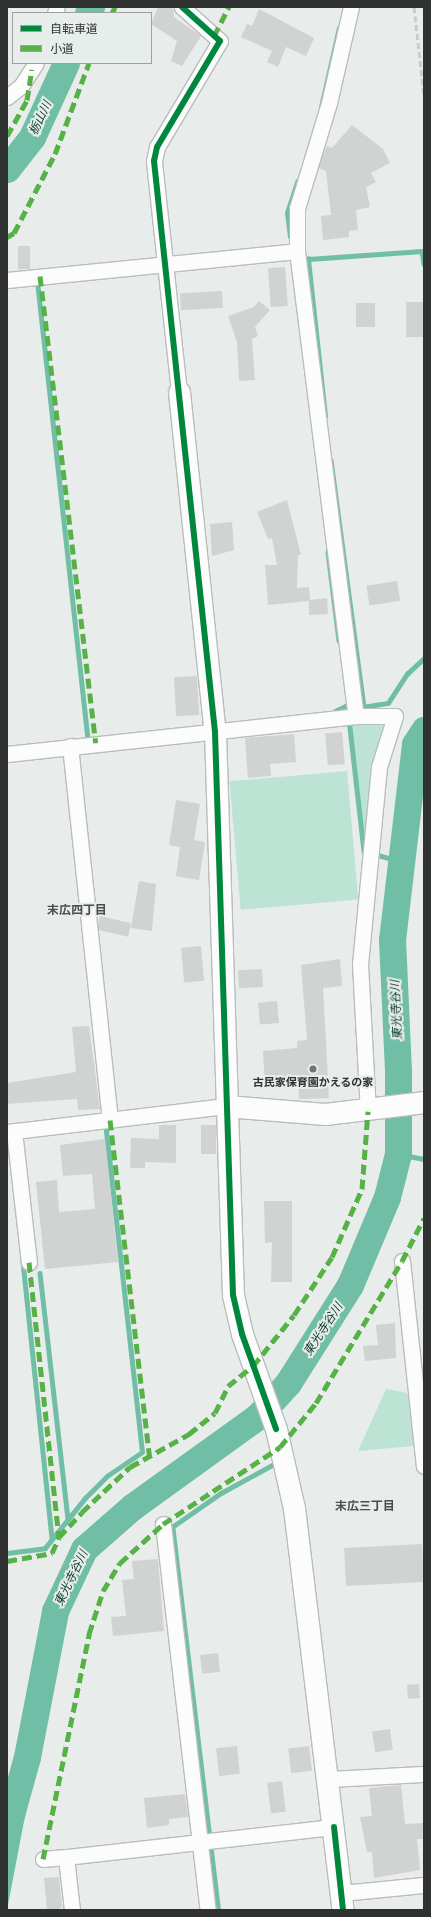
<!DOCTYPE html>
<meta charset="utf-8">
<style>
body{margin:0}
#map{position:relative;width:431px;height:1917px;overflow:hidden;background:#e8ecea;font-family:"Noto Sans","Noto Sans JP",sans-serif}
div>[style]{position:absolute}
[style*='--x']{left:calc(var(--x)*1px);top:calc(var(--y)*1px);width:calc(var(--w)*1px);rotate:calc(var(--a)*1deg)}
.green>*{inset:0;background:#bde3d5;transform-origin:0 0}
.water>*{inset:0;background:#70bea5}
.stream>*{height:4.5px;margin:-2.25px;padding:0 2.25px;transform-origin:2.25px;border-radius:2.25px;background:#70bea5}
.river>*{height:27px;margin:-13.5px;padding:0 13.5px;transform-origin:13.5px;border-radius:13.5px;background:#70bea5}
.building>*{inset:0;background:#d0d3d1;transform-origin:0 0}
.roads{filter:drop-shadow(1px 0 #babdbb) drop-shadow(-1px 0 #babdbb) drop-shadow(0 1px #babdbb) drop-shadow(0 -1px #babdbb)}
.street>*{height:15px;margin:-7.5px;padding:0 7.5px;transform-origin:7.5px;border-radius:7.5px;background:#fcfcfc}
.secondary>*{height:21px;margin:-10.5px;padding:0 10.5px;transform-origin:10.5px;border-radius:10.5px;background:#fcfcfc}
.rail>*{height:3px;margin-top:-1.5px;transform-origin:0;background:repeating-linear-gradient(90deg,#cacbcb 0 6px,transparent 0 9px)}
.quiet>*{height:5px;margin-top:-2.5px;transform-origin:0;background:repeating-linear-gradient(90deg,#56b246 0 10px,transparent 0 15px)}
.cycleway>*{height:6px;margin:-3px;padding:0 3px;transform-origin:3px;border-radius:3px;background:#00873e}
.dots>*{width:11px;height:11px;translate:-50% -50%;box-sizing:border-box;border:2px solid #e7edea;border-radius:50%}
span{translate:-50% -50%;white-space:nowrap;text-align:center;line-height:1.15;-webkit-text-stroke:4px #e7edea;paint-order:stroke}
.poi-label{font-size:11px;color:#2f3231;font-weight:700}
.water-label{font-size:12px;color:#0e3d2f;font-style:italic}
.neighbourhood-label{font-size:12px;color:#4a4f4c;font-weight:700}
.frame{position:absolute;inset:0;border:8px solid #2f3231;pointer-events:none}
.legend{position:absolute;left:12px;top:12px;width:140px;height:52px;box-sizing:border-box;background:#e7edea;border:1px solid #9da2a0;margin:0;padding:5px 7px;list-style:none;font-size:12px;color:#2f3231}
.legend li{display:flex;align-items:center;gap:8px;height:20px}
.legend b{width:20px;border:1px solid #9da2a0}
</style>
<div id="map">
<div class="green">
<i style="clip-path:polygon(385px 721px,374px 768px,364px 843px,350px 726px)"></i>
<i style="left:347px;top:771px;width:129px;height:118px;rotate:85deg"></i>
<i style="clip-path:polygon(386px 1389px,408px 1393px,414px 1446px,358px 1451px)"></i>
</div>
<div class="water">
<i style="clip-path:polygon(17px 1769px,34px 1769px,7px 1910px,7px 1793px)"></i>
</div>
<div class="stream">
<i style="--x:321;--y:107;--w:81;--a:-77.2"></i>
<i style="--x:290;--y:237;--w:24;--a:-97"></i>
<i style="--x:287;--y:213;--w:33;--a:-72"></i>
<i style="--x:38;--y:286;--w:456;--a:83.7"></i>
<i style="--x:325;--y:416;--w:158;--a:-96.2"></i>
<i style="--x:308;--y:259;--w:114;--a:-4"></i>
<i style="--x:422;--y:251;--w:13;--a:81"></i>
<i style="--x:331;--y:460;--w:248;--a:82.4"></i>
<i style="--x:328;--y:552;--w:89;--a:82.9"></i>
<i style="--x:362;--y:707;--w:26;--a:-9"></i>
<i style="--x:388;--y:703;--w:35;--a:-57"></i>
<i style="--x:407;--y:674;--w:23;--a:-43"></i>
<i style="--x:335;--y:711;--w:14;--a:-25"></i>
<i style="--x:349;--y:719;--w:133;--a:83.5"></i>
<i style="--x:364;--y:851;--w:37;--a:16"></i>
<i style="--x:398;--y:1154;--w:26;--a:11"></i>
<i style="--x:23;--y:1262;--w:278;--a:84"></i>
<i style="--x:40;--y:1273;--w:247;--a:83.5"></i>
<i style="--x:7;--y:1553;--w:38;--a:-7"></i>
<i style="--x:45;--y:1548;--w:64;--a:-51.3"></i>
<i style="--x:85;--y:1498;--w:31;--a:-45"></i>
<i style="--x:107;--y:1476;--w:42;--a:-34.4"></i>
<i style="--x:142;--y:1452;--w:331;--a:-96.4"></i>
<i style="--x:218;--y:1910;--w:386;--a:-96.8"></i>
<i style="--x:172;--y:1527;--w:60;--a:-34.8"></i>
<i style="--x:221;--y:1493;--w:60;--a:-28.7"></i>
</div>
<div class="river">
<i style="--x:88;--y:13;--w:7;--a:-63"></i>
<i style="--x:7;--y:169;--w:41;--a:-52"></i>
<i style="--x:32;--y:137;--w:81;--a:-65.3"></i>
<i style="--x:7;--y:1829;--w:75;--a:-74.5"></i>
<i style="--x:27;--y:1757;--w:149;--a:-79.1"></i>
<i style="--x:55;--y:1611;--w:68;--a:-64.9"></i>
<i style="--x:84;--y:1549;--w:64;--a:-41.2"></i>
<i style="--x:132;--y:1507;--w:155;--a:-35.8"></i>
<i style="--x:258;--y:1416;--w:45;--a:-47.7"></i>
<i style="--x:288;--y:1383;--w:116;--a:-57.7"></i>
<i style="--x:350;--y:1285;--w:95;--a:-67.2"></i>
<i style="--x:387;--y:1197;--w:44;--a:-75.7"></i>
<i style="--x:398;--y:1154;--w:83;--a:-90"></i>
<i style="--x:398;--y:1071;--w:131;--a:-92.6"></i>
<i style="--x:392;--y:940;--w:197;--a:-83.3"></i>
<i style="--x:415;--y:744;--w:17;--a:-57"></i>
</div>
<div class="building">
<i style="clip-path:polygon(158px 7px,173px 8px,174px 17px,201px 36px,182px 66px,171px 61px,177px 41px,151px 24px)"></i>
<i style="clip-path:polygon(259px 9px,314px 38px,306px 56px,286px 47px,278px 67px,267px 62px,272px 51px,241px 37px,247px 24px,252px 26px)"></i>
<i style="clip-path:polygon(352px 125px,383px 149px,390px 163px,371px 173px,376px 182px,366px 187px,370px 207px,356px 210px,358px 230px,349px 231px,349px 237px,323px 240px,321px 216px,331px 215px,326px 171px,318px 168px,327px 146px,332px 148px)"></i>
<i style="left:18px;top:246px;width:12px;height:23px"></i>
<i style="left:285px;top:267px;width:39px;height:17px;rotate:86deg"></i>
<i style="left:222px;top:291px;width:17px;height:42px;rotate:87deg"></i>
<i style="clip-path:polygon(259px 301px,270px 310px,255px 327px,258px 336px,252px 339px,255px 380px,239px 381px,237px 342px,228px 316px,254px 307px)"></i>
<i style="left:424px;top:302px;width:35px;height:18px;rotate:90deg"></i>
<i style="left:356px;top:303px;width:19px;height:24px"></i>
<i style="clip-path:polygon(287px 500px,301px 555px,298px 555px,297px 588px,309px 587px,310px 600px,327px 598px,328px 614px,309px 615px,309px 601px,268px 605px,265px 565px,277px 565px,272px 538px,268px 539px,257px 512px)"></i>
<i style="clip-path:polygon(232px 522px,234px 550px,212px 556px,210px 524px)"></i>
<i style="left:397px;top:581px;width:20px;height:31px;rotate:81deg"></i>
<i style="left:197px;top:676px;width:39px;height:23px;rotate:87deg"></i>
<i style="left:342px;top:732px;width:32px;height:17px;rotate:85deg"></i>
<i style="clip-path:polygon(294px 734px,296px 762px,270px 764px,271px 776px,248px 778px,245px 738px)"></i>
<i style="clip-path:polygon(176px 800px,200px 804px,194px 840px,205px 842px,199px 880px,176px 876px,180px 847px,169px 845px)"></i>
<i style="clip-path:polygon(139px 881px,156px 884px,152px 931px,131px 928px)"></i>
<i style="left:100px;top:916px;width:32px;height:14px;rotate:13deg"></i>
<i style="left:201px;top:946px;width:35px;height:20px;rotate:85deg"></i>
<i style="clip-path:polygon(340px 959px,342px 986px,323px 988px,329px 1098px,299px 1099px,298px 1083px,265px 1086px,263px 1051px,297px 1048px,297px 1041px,307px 1040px,301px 965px)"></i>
<i style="left:262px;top:969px;width:18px;height:24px;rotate:87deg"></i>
<i style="left:277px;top:1001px;width:22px;height:19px;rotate:85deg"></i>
<i style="clip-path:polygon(89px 1026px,100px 1109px,78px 1110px,77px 1099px,7px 1104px,7px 1083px,76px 1072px,72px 1027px)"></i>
<i style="clip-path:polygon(159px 1125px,176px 1125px,176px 1163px,145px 1162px,145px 1168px,130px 1168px,131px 1138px,159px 1139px)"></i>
<i style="left:201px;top:1125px;width:15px;height:29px"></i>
<i style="clip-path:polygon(105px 1139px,118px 1262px,45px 1269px,36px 1182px,57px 1180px,59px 1212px,95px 1209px,92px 1174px,63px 1176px,60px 1145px)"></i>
<i style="clip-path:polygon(264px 1201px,292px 1201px,292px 1282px,271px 1282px,272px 1242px,265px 1243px)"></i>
<i style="clip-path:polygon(395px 1323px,396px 1358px,365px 1361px,363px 1346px,378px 1345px,376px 1325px)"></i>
<i style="left:422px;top:1544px;width:38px;height:78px;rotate:87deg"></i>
<i style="clip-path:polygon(158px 1559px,164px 1631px,113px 1636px,111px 1617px,126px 1616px,122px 1580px,134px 1579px,132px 1561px)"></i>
<i style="left:218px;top:1653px;width:19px;height:18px;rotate:84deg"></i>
<i style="left:419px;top:1684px;width:14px;height:12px;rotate:86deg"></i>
<i style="left:390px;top:1729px;width:21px;height:18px;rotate:82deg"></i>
<i style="left:237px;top:1746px;width:28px;height:21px;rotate:84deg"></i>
<i style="left:309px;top:1746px;width:25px;height:21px;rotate:83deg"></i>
<i style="left:282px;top:1781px;width:31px;height:15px;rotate:83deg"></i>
<i style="clip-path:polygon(401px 1785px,405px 1824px,424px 1823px,424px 1839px,417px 1839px,420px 1870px,374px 1878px,372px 1852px,367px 1852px,360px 1817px,372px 1816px,369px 1788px)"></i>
<i style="clip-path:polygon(185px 1794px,188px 1817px,169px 1819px,169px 1825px,147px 1828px,144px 1798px)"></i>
<i style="clip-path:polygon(59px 1877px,62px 1906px,59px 1910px,47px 1910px,44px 1878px)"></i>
</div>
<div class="roads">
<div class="street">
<i style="--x:351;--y:7;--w:98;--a:102.9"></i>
<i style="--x:329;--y:103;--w:110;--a:106.9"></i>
<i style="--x:297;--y:208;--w:43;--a:90"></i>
<i style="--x:297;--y:251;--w:469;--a:82.8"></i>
<i style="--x:55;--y:13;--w:6;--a:-72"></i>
<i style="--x:7;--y:97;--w:18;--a:-38"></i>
<i style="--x:21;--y:86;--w:27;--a:-57"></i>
<i style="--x:7;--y:280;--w:291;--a:-5.7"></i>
<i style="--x:179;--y:392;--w:232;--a:-96.2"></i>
<i style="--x:154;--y:161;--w:14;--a:-78"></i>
<i style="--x:157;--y:147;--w:123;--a:-59.3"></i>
<i style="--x:220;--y:41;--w:51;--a:-138.2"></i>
<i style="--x:70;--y:746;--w:376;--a:83.9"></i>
<i style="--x:7;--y:754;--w:351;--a:-6.2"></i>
<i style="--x:356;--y:716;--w:39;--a:0"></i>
<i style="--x:395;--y:716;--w:53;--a:107.4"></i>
<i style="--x:379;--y:767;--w:198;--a:95.5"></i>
<i style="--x:360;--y:964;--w:147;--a:86.9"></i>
<i style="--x:14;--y:1131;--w:132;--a:83.5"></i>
<i style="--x:7;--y:1132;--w:221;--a:-6.8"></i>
<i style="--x:402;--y:1261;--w:206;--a:83.9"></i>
<i style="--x:163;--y:1524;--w:389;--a:83.4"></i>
<i style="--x:328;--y:1779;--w:96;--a:-3"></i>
<i style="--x:43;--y:1859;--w:23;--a:-5"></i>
<i style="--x:341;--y:1893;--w:83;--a:-5.5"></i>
<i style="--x:72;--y:1910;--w:53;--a:-96.5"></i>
<i style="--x:66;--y:1857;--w:270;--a:-6.4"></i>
</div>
<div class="secondary">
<i style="--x:179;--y:392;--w:342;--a:84"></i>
<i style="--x:215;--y:732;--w:563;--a:88.17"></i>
<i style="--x:233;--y:1295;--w:40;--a:77"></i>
<i style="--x:242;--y:1334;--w:101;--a:70.3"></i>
<i style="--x:276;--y:1429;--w:81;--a:77.2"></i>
<i style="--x:294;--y:1508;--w:405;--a:83.1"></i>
<i style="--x:226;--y:1106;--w:99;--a:4.6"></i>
<i style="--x:325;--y:1114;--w:100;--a:-6.9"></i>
</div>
</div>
<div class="rail">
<i style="--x:414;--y:7;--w:90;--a:83.6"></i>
</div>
<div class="quiet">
<i style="--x:112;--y:13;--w:7;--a:-63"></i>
<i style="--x:214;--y:36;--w:33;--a:-63"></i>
<i style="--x:7;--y:136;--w:41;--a:-60.9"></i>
<i style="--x:27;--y:100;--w:31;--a:-81"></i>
<i style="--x:7;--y:237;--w:8;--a:-30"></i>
<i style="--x:14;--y:233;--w:89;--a:-62.6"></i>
<i style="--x:55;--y:154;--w:97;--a:-69.5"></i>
<i style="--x:40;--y:276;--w:470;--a:83.2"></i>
<i style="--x:110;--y:1120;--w:340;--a:83.3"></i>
<i style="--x:29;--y:1262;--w:277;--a:83.8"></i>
<i style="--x:7;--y:1561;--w:46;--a:-10.1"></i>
<i style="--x:52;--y:1553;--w:17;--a:-66"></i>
<i style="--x:59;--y:1537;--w:34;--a:-47"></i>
<i style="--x:82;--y:1512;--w:66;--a:-43.2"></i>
<i style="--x:130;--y:1467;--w:68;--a:-29.2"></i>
<i style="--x:189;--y:1434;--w:33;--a:-39"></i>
<i style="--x:215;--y:1413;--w:30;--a:-64"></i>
<i style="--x:228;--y:1386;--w:32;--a:-39"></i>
<i style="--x:253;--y:1366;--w:65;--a:-51.2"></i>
<i style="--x:294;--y:1315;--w:69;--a:-56.8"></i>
<i style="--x:332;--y:1257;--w:74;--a:-66.2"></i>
<i style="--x:362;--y:1189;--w:78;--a:-85.6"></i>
<i style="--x:43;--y:1859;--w:230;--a:-78.4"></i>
<i style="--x:89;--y:1634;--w:45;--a:-72"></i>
<i style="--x:103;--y:1591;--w:33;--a:-59"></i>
<i style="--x:120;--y:1563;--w:58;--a:-42.2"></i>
<i style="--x:163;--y:1524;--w:140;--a:-33.3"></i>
<i style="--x:280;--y:1447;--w:57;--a:-50.7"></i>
<i style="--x:316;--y:1403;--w:166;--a:-58.8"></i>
<i style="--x:402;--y:1261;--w:48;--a:-62.9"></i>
</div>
<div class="cycleway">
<i style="--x:182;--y:7;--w:51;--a:41.8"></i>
<i style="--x:220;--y:41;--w:123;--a:120.7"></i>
<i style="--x:157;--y:147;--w:14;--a:102"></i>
<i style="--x:154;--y:161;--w:574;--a:83.9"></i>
<i style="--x:215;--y:732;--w:563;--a:88.17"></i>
<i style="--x:233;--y:1295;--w:40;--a:77"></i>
<i style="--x:242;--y:1334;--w:101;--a:70.3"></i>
<i style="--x:334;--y:1827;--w:83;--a:83.8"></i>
</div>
<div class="dots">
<i style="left:313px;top:1069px;background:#707372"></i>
</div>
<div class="poi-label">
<span style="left:313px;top:1082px">古民家保育園かえるの家</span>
</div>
<div class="water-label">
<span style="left:40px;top:118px;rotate:-65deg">栃山川</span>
<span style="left:396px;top:1010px;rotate:-93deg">東光寺谷川</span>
<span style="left:323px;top:1329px;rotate:-57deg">東光寺谷川</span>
<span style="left:71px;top:1578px;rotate:-64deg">東光寺谷川</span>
</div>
<div class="neighbourhood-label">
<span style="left:77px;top:910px">末広四丁目</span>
<span style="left:365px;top:1506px">末広三丁目</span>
</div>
<div class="frame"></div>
<ul class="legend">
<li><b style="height:5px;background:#00873e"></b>自転車道</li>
<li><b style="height:5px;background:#56b246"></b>小道</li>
</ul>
</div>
